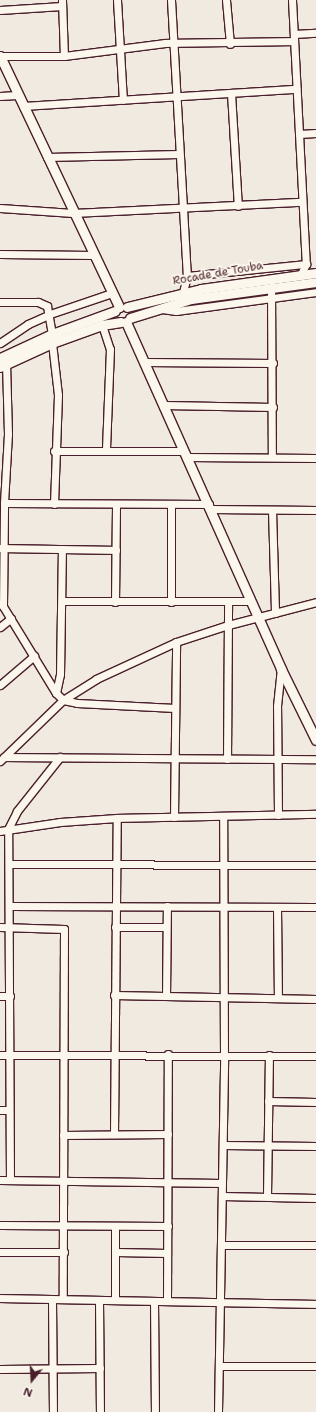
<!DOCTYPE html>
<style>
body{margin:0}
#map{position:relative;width:316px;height:1412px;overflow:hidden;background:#f0eae0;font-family:"Shantell Sans",sans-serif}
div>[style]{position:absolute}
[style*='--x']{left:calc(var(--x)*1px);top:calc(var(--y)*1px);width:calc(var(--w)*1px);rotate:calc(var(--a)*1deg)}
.roads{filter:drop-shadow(1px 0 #4a1f2b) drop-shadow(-1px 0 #4a1f2b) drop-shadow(0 1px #4a1f2b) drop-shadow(0 -1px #4a1f2b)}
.minor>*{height:7px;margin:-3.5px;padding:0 3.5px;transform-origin:3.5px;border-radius:3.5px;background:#fbf7ec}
.major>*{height:9px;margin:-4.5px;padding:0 4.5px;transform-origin:4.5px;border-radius:4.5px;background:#fbf7ec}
span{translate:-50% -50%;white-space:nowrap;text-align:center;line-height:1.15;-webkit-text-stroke:4px #fbf7ec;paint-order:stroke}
.street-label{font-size:11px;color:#4a1f2b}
.north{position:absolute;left:12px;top:1360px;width:40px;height:40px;-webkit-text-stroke:3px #fbf7ec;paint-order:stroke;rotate:198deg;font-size:11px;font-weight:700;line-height:16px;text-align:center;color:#4a1f2b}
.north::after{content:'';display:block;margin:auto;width:14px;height:18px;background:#4a1f2b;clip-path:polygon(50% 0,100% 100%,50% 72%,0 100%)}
</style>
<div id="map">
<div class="roads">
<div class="minor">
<i style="--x:62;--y:0;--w:56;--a:88"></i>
<i style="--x:117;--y:0;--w:100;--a:86.6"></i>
<i style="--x:171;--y:0;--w:276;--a:86.7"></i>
<i style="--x:187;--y:276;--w:16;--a:104"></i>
<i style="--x:226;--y:0;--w:44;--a:84.8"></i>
<i style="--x:292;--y:0;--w:264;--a:87"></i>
<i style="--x:306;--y:264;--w:11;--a:117"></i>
<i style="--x:0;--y:10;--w:62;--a:-3.7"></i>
<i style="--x:294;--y:34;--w:22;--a:-3"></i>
<i style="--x:0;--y:56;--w:64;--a:0"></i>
<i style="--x:64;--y:56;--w:102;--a:-7.3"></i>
<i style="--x:165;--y:43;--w:129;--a:-0.9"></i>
<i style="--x:231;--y:93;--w:113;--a:86.5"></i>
<i style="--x:0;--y:96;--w:17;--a:-3"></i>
<i style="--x:23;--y:106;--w:274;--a:-3.6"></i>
<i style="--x:299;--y:134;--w:17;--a:-3"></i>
<i style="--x:47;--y:157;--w:132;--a:-1.3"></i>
<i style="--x:0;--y:208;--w:73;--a:3.9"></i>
<i style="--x:73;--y:213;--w:229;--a:-2.8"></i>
<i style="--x:0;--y:254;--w:93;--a:0.6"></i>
<i style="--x:187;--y:276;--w:120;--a:-5.8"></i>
<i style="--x:271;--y:287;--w:170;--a:89.7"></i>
<i style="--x:0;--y:302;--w:38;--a:0"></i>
<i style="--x:38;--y:302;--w:10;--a:24"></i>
<i style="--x:47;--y:306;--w:28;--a:80"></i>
<i style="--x:162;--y:309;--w:14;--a:8"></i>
<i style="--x:176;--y:311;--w:141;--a:-7.7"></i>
<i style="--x:102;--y:325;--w:25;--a:72"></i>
<i style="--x:110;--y:349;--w:101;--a:92.3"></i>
<i style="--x:0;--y:343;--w:34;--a:-34"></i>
<i style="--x:28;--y:324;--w:24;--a:-24"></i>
<i style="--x:50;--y:314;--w:65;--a:-18.7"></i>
<i style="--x:52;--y:343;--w:52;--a:83.4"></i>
<i style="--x:58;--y:395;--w:109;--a:92.1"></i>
<i style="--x:144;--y:362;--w:129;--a:0.4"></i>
<i style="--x:164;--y:405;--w:109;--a:1.1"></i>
<i style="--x:54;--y:451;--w:130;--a:0"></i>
<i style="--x:187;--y:457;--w:129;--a:0.4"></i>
<i style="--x:4;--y:503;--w:205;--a:0.3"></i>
<i style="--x:211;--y:509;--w:105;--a:0.5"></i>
<i style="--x:272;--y:510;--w:103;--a:88.3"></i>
<i style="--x:0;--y:548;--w:116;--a:1"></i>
<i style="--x:62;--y:601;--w:189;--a:0"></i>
<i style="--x:115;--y:602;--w:98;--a:-89.4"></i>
<i style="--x:171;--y:602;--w:98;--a:-90"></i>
<i style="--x:1;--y:603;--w:105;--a:58.6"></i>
<i style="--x:56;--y:693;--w:10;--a:45"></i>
<i style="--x:63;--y:700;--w:14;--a:12"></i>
<i style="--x:77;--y:703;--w:98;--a:2.9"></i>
<i style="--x:3;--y:606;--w:103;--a:-89.4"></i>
<i style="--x:4;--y:503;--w:69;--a:-86.7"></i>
<i style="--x:8;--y:434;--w:70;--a:-91.6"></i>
<i style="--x:0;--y:627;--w:14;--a:-39"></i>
<i style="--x:0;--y:685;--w:45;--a:-40.5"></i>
<i style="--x:56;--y:693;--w:19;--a:-78"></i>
<i style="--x:60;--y:674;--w:125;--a:-89.1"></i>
<i style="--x:4;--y:757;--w:312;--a:0.4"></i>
<i style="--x:227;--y:759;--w:158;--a:-89.6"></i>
<i style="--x:0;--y:761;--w:88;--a:-44.1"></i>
<i style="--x:63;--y:700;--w:39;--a:-32"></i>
<i style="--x:96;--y:679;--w:88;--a:-24.8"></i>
<i style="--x:176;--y:642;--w:55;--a:-18.1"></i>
<i style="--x:228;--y:625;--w:91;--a:-14.6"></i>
<i style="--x:278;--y:815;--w:109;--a:-90.5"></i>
<i style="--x:277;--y:706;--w:37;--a:-84"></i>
<i style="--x:174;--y:817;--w:175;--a:-89.3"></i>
<i style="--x:0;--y:831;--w:61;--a:-8.5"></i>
<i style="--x:60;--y:822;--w:57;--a:-4"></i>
<i style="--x:117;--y:818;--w:199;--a:-1.2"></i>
<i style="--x:9;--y:864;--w:307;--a:0.2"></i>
<i style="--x:9;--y:906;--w:307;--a:0.2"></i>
<i style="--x:277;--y:907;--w:91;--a:89.4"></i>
<i style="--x:0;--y:927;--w:64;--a:1.8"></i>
<i style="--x:64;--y:929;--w:370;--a:90.2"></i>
<i style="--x:115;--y:927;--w:51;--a:0"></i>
<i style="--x:114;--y:995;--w:202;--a:1.1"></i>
<i style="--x:0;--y:996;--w:10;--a:0"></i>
<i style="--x:166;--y:996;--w:90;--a:-89.4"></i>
<i style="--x:0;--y:1055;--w:316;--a:0.2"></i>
<i style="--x:268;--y:1101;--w:48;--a:1.2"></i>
<i style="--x:0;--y:1110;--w:9;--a:0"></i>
<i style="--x:114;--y:1134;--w:316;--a:-89.5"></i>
<i style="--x:63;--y:1135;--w:105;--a:-0.5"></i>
<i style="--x:223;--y:1145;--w:93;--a:0.6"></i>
<i style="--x:0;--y:1180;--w:222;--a:0.8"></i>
<i style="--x:10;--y:1180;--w:351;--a:-90.3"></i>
<i style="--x:8;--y:829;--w:20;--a:-63"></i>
<i style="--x:17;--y:811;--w:69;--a:-51.5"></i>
<i style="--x:222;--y:1196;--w:94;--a:1.2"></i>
<i style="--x:267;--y:1196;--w:141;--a:-89.2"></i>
<i style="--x:0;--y:1225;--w:168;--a:0.3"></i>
<i style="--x:222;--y:1245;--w:94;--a:0"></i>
<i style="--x:0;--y:1252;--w:64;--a:0"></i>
<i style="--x:116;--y:1252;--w:51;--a:1.1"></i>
<i style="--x:0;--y:1298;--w:316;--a:1.1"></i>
<i style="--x:52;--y:1300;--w:112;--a:89.5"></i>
<i style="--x:99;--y:1300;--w:112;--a:89.5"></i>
<i style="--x:115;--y:1300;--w:74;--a:-90"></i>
<i style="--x:154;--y:1301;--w:111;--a:89.5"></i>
<i style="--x:167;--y:1301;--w:247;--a:-89.8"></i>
<i style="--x:219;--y:1366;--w:97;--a:0"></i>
<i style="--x:0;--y:1369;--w:100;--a:-0.6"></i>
<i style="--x:218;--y:1412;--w:357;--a:-89"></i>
<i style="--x:224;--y:1055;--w:239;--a:-90.2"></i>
</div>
<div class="major">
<i style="--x:0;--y:56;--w:278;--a:64.6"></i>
<i style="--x:127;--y:307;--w:76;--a:-13.7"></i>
<i style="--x:201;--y:289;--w:116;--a:-7.9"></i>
<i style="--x:130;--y:318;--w:64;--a:-17.3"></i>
<i style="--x:191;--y:299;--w:126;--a:-7.7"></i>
<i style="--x:126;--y:322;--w:380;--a:65.9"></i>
<i style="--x:281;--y:669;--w:79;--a:63.8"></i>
<i style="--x:0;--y:358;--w:57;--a:-24.8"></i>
<i style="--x:52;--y:334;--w:67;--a:-20.1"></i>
<i style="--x:0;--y:367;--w:57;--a:-24.8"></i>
<i style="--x:52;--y:343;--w:53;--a:-19.8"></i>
<i style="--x:102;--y:325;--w:19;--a:-9"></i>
</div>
</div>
<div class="street-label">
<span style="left:218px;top:274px;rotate:-10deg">Rocade de Touba</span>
</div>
<div class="north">N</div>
</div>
